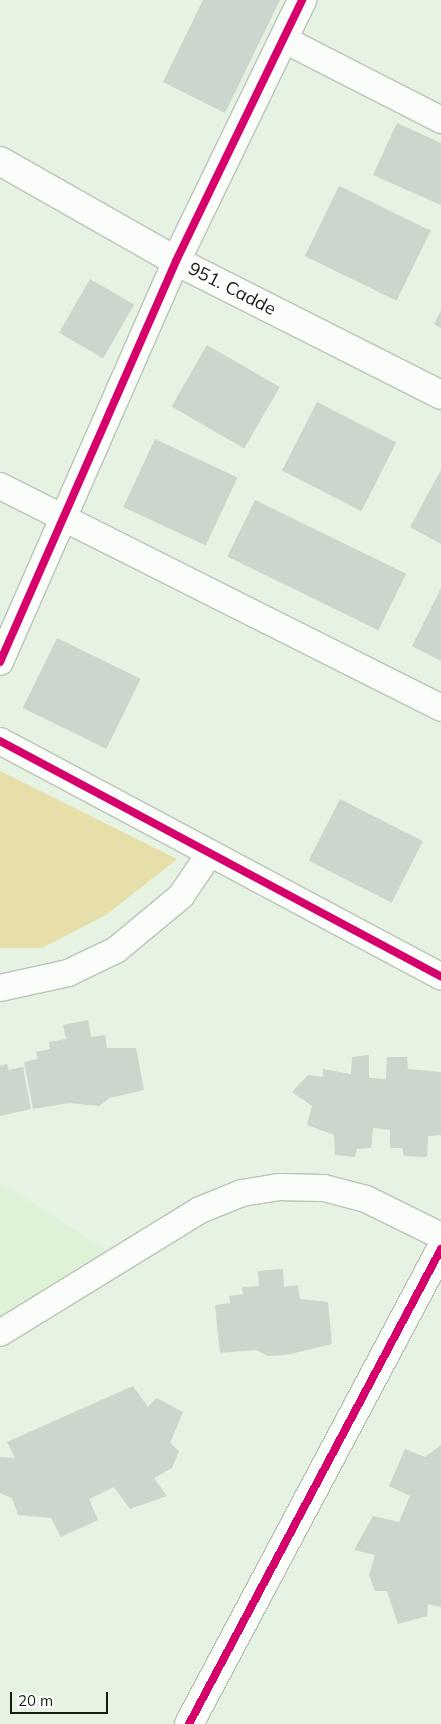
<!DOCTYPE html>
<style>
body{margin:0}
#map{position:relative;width:441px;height:1724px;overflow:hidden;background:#e6f2e2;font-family:Mulish,sans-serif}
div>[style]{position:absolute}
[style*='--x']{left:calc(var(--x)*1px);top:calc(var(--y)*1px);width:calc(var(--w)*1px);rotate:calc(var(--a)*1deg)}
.built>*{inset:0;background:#def2d8}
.green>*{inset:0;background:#e6dfa9}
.building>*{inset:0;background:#cbd6cc;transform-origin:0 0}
.roads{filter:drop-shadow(1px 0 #bac4b7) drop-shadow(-1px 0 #bac4b7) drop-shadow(0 1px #bac4b7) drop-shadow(0 -1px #bac4b7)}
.minor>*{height:26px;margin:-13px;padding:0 13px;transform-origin:13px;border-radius:13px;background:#fbfdfb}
.tertiary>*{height:28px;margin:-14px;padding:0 14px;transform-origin:14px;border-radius:14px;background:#fbfdfb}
.cycleway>*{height:8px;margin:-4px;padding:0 4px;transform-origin:4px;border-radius:4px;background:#d6006c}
span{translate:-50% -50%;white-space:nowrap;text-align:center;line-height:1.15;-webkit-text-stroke:5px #fff;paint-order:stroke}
.street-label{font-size:18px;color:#151c13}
.scale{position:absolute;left:10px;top:1692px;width:98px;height:22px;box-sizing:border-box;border:2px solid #151c13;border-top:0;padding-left:6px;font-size:15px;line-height:18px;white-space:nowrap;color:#151c13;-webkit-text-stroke:4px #fff;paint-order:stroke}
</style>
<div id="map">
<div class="built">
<i style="clip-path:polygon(0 1182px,109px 1252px,0 1316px)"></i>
</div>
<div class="green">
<i style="clip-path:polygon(0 771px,177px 859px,106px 915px,42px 948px,0 948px)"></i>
</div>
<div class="building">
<i style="clip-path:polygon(203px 0,280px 0,225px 113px,163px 82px)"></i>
<i style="clip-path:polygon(397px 123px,441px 143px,441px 205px,373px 175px)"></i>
<i style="left:339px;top:186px;width:102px;height:78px;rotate:26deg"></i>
<i style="left:90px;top:279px;width:51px;height:62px;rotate:30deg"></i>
<i style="clip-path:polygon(441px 310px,441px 328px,434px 324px)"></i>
<i style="left:207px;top:345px;width:84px;height:71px;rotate:30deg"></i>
<i style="left:317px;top:402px;width:89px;height:77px;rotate:27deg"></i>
<i style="left:155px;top:439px;width:91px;height:75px;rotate:25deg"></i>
<i style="clip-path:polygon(441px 470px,441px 544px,410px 527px)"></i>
<i style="left:255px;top:500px;width:168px;height:63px;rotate:26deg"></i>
<i style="clip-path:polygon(441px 588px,441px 661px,412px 646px)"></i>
<i style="left:57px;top:638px;width:93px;height:78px;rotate:26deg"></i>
<i style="left:340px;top:799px;width:93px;height:69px;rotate:27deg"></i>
<i style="clip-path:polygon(88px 1020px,91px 1037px,105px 1035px,107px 1048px,136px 1048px,144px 1090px,110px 1098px,99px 1106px,69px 1103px,33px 1109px,24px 1062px,38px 1059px,36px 1052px,50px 1049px,49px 1042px,66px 1039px,63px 1025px)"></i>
<i style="clip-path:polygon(369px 1055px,369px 1078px,386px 1079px,387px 1057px,407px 1057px,408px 1069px,441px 1072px,441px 1135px,428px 1136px,427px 1157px,404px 1156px,402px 1148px,390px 1148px,390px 1130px,373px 1128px,371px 1148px,357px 1149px,355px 1157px,335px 1155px,334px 1135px,307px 1125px,312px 1106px,292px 1092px,308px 1075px,323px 1077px,323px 1069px,351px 1074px,352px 1057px)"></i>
<i style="clip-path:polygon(7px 1064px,9px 1070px,23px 1067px,31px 1109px,0 1116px,0 1066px)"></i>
<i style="clip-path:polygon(283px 1269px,284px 1287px,298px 1285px,300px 1299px,328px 1302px,332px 1344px,286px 1355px,268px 1356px,256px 1350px,220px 1353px,215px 1305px,230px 1303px,229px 1296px,243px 1294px,242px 1287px,259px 1286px,258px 1271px)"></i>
<i style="clip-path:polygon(133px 1386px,148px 1407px,156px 1398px,183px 1412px,170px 1443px,179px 1451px,172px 1468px,154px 1478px,167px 1496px,130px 1509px,114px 1487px,89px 1499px,98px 1520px,61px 1537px,51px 1518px,18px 1515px,12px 1498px,0 1493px,0 1457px,15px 1458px,7px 1442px)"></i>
<i style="clip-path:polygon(441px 1445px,441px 1607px,428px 1604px,427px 1616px,398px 1624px,387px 1591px,375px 1591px,369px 1575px,375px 1555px,354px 1550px,373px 1516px,399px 1522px,410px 1496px,389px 1486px,405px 1449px,425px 1457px)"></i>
</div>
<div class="roads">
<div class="minor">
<i style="--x:283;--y:39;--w:178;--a:27.1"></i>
<i style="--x:0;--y:486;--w:494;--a:26.7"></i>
<i style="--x:0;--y:662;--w:438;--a:-66.3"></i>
<i style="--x:0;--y:741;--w:500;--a:28.1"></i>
<i style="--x:0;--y:988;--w:70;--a:-12.4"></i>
<i style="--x:68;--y:973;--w:53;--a:-25.6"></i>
<i style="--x:116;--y:950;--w:85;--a:-39.7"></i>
<i style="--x:181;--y:896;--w:48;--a:-56"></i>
<i style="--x:0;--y:1333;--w:235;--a:-31.6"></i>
<i style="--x:200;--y:1210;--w:45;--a:-22"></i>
<i style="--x:242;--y:1193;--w:37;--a:-9"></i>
<i style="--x:279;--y:1187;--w:45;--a:1.3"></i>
<i style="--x:324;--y:1188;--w:43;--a:14.7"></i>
<i style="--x:366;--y:1199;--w:84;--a:26.3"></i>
</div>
<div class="tertiary">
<i style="--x:0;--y:161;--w:202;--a:29.6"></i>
<i style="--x:176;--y:261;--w:297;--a:26.8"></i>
<i style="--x:176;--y:261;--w:290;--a:-64.2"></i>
<i style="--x:189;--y:1724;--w:538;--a:-62.05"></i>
</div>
</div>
<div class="cycleway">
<i style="--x:0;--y:662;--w:438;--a:-66.3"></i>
<i style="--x:176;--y:261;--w:290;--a:-64.2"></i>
<i style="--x:0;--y:741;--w:500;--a:28.1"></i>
<i style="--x:189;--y:1724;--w:538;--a:-62.05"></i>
</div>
<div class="street-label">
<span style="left:232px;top:289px;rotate:27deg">951. Cadde</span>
</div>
<div class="scale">20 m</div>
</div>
